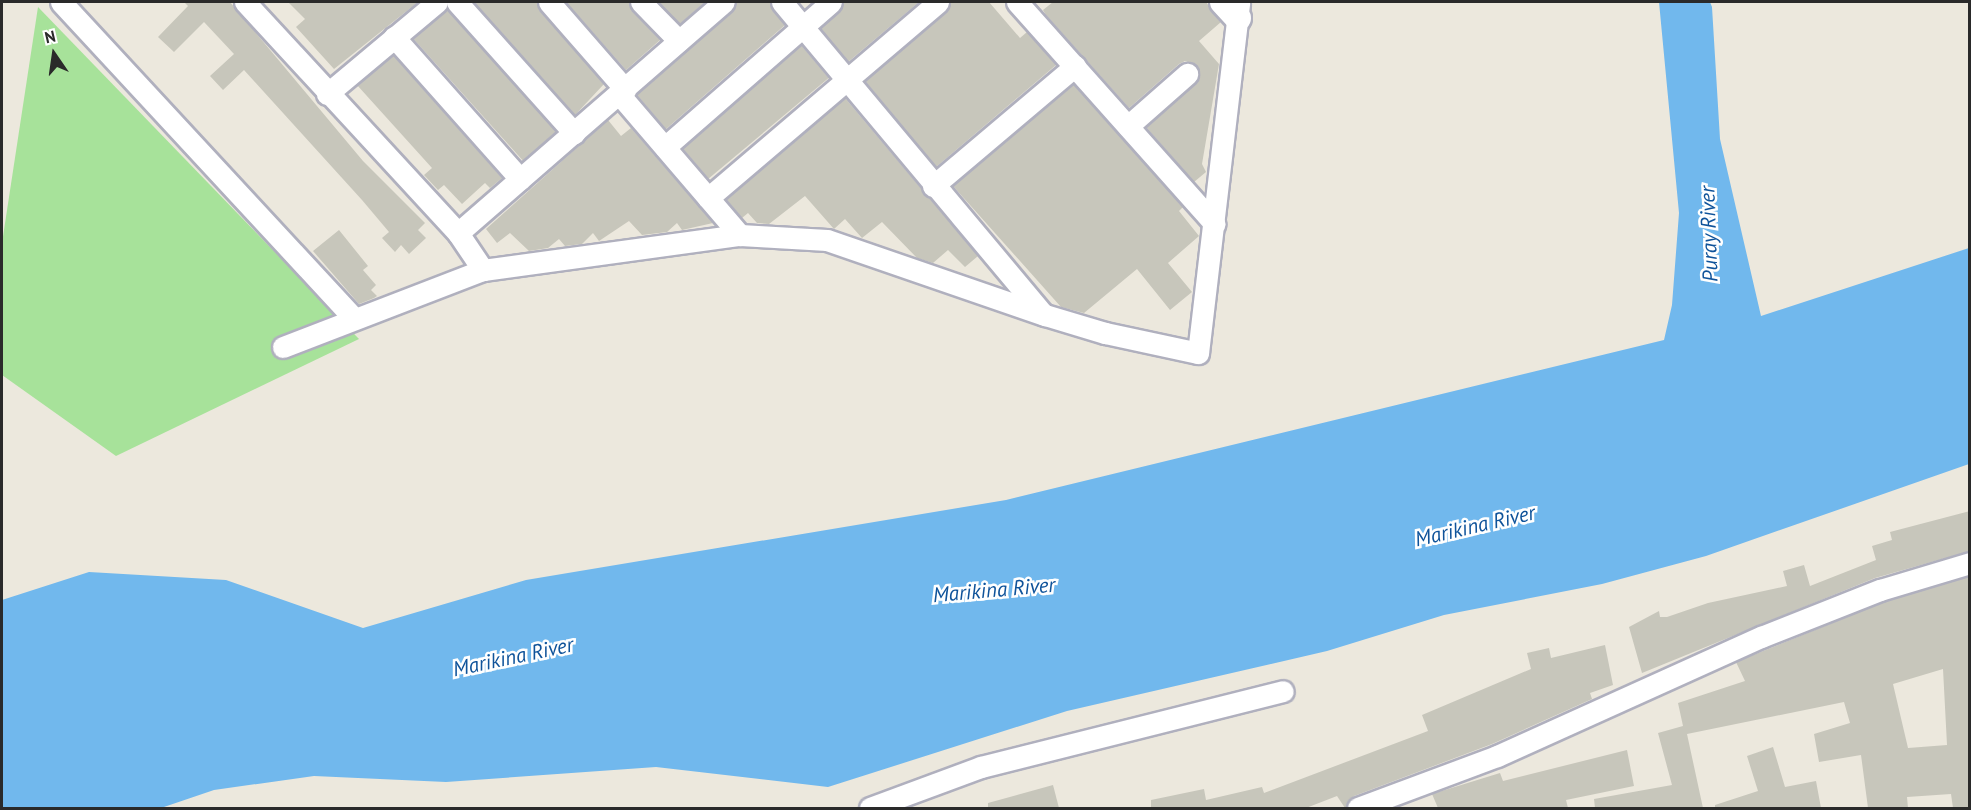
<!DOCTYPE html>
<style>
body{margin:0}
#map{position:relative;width:1971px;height:810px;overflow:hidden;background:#ece8dd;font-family:"PT Sans",sans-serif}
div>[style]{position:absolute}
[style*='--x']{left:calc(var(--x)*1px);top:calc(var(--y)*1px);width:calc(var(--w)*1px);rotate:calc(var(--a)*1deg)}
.green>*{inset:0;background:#a7e29a}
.water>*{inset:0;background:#71b8ed}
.building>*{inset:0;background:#c7c6bb;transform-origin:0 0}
.roads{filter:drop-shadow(2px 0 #b0b0be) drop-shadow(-2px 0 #b0b0be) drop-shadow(0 2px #b0b0be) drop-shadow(0 -2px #b0b0be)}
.minor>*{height:21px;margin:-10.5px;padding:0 10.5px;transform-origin:10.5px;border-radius:10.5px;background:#fff}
.tertiary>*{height:26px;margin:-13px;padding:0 13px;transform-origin:13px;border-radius:13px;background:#fff}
span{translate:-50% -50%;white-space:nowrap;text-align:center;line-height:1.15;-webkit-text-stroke:5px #fff;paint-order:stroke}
.water-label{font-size:21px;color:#0f539a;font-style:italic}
.frame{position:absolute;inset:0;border:3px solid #2a2a2a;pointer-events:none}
.north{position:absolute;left:24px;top:24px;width:60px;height:60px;-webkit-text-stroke:4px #fff;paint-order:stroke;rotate:347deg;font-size:16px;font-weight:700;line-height:24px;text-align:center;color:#2a2a2a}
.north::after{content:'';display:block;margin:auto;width:21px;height:27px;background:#2a2a2a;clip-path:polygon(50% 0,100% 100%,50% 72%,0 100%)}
</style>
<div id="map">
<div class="green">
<i style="clip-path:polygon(38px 7px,359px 339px,116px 456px,2px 375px,2px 243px)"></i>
</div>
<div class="water">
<i style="clip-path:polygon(1659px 2px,1710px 2px,1712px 7px,1720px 139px,1761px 316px,1969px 248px,1969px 464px,1706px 556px,1602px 584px,1444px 615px,1327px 651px,1067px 711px,828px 787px,656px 767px,446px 782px,314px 776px,214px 790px,161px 808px,2px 808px,2px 600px,89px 572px,226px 580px,363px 628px,526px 580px,1006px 500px,1664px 340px,1672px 305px,1679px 213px)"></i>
</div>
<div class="building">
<i style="clip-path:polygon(184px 2px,230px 2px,363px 161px,425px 223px,418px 230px,426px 238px,409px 254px,401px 245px,395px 252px,382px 238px,389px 232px,362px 200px,244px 70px,223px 90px,210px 76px,234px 54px,204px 22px,174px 52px,158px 37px,188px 6px)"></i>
<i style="clip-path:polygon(288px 2px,418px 2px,334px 69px,296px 27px,305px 19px)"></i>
<i style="clip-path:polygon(474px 2px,537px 2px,539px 10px,604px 84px,575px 115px)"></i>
<i style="clip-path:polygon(566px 2px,629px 2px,632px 11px,660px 40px,626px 70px)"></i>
<i style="clip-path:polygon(658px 2px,705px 2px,680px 24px)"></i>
<i style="clip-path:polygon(736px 2px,770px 2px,785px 25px,666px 129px,637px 95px,732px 12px)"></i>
<i style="clip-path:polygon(843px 2px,919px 2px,848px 62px,820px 28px,840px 11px)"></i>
<i style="clip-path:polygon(950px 2px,989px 2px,1020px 38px,1027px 32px,1056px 65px,936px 167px,865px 81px,946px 12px)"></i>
<i style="clip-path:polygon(1053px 2px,1206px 2px,1221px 22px,1199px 41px,1219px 64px,1202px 164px,1206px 172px,1194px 182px,1146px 127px,1196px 83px,1200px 72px,1196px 65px,1185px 61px,1179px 64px,1129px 108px,1046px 15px,1043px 10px)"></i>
<i style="left:447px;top:9px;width:164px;height:45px;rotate:48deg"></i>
<i style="left:801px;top:45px;width:43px;height:157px;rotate:50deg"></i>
<i style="clip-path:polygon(393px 55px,502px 178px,490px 188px,485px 183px,462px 204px,444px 185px,438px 190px,424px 175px,432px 168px,357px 85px)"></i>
<i style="clip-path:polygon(1073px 84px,1183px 207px,1179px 211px,1199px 236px,1168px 263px,1192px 292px,1170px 310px,1137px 269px,1084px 313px,1061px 307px,953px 186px)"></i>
<i style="clip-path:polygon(845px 98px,978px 256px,965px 267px,948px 250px,933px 263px,917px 258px,882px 222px,862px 238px,845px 219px,834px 229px,805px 196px,769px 224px,757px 223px,748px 213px,742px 218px,726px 199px)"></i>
<i style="clip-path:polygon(608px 120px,621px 136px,631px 128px,713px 223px,682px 230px,677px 223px,667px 232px,642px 235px,629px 221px,599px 241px,593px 233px,582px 244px,565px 246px,559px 239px,548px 248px,529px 251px,510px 233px,497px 243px,486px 229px)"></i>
<i style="clip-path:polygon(339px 230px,368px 266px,363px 270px,376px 285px,371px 290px,377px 296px,374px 298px,359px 304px,313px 251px)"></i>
<i style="clip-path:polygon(1970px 511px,1970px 551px,1875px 578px,1642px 673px,1629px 627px,1659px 611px,1660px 617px,1667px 617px,1708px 603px,1787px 586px,1783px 571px,1804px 565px,1810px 586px,1876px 560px,1872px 546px,1892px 540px,1890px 532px)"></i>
<i style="clip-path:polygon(evenodd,1970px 576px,1970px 808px,1953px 808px,1951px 794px,1907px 797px,1908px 808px,1868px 808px,1861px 755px,1819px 762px,1814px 734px,1850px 723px,1844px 702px,1687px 734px,1703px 808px,1595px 808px,1594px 799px,1672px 785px,1658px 733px,1683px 726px,1678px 703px,1745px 681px,1736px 662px,1884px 602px,1970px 576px,1943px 669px,1947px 745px,1908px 748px,1893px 684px,1943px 669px)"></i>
<i style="clip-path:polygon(1605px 645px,1613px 685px,1590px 693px,1592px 699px,1492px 744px,1354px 796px,1345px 808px,1337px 796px,1306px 808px,1151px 808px,1151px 800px,1204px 789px,1206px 800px,1262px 787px,1264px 793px,1428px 731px,1422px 715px,1531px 669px,1527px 653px,1549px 648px,1551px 658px)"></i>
<i style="clip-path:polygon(1773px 747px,1785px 787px,1816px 781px,1821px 808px,1715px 808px,1715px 805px,1758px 791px,1747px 756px)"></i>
<i style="clip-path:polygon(1627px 750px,1634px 786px,1566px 800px,1568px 808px,1438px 808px,1432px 794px,1500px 773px,1503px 781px)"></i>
<i style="clip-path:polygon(1053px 785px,1059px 808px,988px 808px,988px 803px)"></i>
</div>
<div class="roads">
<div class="minor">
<i style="--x:61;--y:2;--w:430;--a:47.2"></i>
<i style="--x:245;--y:2;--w:314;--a:47.3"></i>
<i style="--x:458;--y:233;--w:45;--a:56"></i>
<i style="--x:457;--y:2;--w:176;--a:48.2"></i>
<i style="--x:549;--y:2;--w:116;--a:48.9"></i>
<i style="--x:641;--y:2;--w:54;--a:45.7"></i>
<i style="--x:782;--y:2;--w:407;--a:50.1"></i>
<i style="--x:1017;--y:2;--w:297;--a:48.3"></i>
<i style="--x:394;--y:37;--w:190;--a:48.4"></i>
<i style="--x:327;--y:94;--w:143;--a:-39.9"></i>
<i style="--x:619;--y:94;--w:186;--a:49.4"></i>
<i style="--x:1128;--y:126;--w:79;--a:-41.4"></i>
<i style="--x:665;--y:147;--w:220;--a:-41.1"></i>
<i style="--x:933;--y:186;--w:186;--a:-40.2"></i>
<i style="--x:708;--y:198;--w:302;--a:-40.4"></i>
<i style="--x:458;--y:233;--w:352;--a:-41"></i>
<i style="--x:283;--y:347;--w:214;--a:-21.1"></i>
<i style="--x:483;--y:270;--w:259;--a:-7.8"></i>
<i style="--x:740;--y:235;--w:87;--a:3.3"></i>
<i style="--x:827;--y:240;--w:231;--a:19"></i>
<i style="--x:1045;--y:315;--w:63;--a:16.7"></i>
<i style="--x:1105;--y:333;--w:95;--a:12.1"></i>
<i style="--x:1198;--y:353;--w:353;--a:-83.3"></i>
<i style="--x:870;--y:808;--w:118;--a:-20.3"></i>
<i style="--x:981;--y:767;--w:311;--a:-14.1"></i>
<i style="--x:1358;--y:808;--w:148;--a:-20.5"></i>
<i style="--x:1497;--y:756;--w:290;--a:-24.3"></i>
<i style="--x:1761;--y:637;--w:128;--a:-21.6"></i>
<i style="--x:1880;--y:590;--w:94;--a:-16.7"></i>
</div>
<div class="tertiary">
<i style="--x:1223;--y:2;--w:22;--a:47"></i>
</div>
</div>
<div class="water-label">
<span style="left:1709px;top:234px;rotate:-92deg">Puray River</span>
<span style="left:1475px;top:526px;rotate:-13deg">Marikina River</span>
<span style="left:994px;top:590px;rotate:-5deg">Marikina River</span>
<span style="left:513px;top:657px;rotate:-12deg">Marikina River</span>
</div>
<div class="frame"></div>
<div class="north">N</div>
</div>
